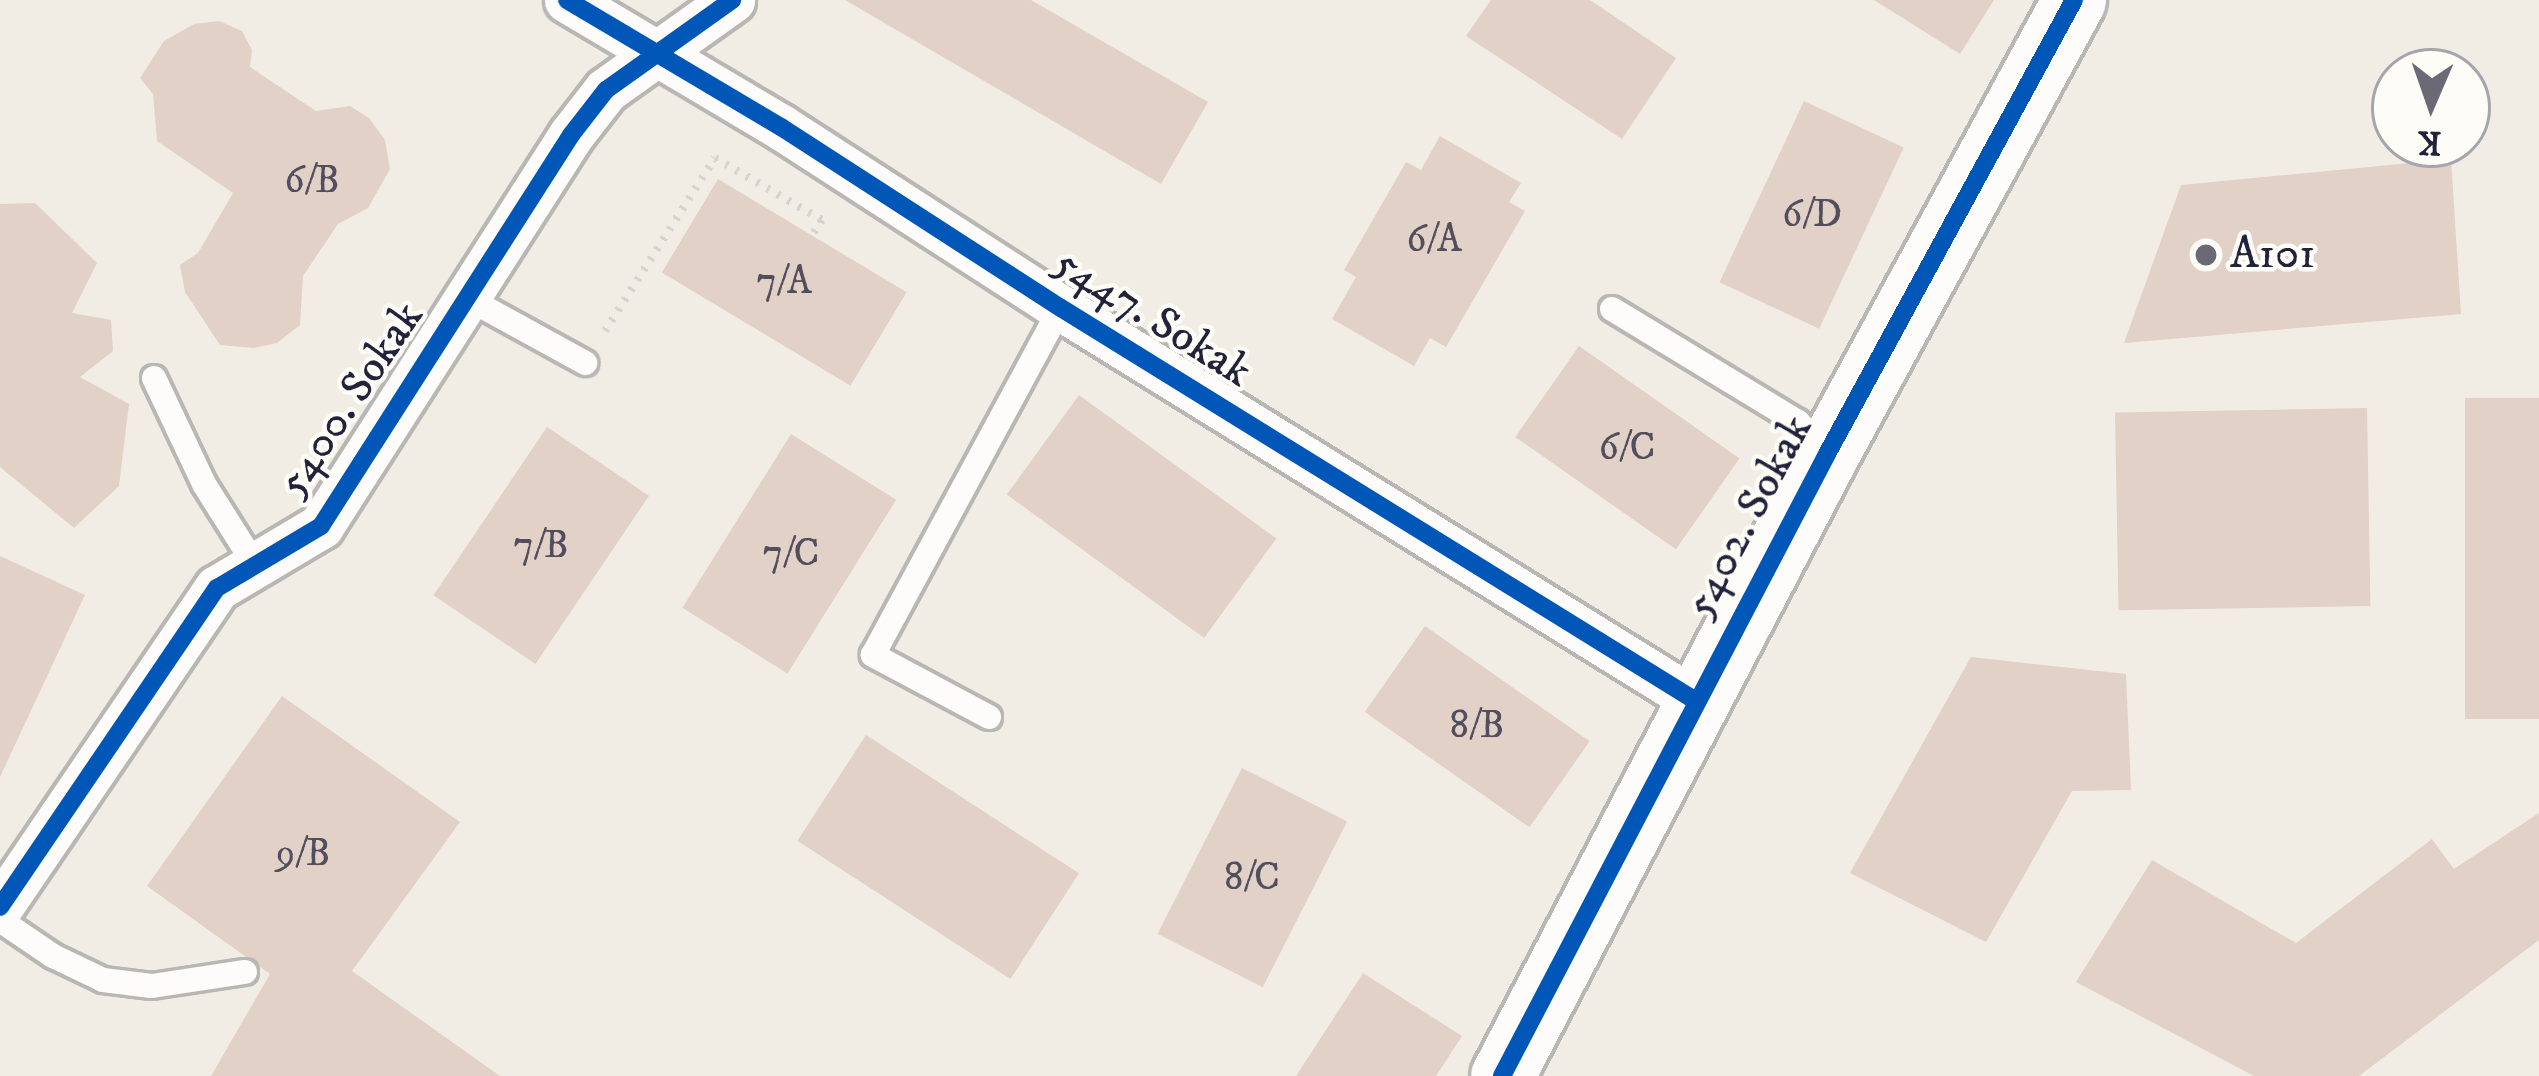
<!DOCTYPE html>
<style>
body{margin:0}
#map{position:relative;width:2539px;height:1076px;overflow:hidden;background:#f2ede4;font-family:"IM FELL DW Pica",serif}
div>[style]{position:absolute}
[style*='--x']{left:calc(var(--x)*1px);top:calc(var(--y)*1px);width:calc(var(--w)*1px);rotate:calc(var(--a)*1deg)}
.building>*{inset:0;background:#e1d1c7;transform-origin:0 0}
.path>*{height:8px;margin-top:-4px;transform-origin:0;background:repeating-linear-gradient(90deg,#d5d4d3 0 3px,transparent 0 12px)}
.roads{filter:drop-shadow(3px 0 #b9b7b3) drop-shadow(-3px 0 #b9b7b3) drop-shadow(0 3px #b9b7b3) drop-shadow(0 -3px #b9b7b3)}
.lane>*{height:24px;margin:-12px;padding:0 12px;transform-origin:12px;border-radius:12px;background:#fdfcfb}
.street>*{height:45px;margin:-22.5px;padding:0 22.5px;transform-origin:22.5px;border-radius:22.5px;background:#fdfcfb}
.secondary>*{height:63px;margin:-31.5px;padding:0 31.5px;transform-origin:31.5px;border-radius:31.5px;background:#fdfcfb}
.cycleway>*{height:18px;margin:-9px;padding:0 9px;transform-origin:9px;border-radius:9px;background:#0057b8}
.dots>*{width:33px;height:33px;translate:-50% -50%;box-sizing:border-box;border:6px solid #fdfcf7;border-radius:50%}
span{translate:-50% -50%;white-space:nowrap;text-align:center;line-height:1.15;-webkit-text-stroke:9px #fdfcf7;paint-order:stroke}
.number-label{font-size:39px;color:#524e5e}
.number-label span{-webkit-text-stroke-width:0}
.poi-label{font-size:45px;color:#22223b}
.left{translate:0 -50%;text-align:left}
.street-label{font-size:45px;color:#22223b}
.north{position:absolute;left:2371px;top:48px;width:120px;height:120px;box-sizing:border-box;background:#fdfcf7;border:3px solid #a5a5ac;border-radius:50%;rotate:182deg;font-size:33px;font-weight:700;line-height:48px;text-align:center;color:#22223b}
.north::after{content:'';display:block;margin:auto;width:42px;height:54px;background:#6b6976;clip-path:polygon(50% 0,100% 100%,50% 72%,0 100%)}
</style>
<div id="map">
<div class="building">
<i style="clip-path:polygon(845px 0,1031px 0,1208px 102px,1161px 184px)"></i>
<i style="clip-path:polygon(1491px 0,1590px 0,1676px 58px,1622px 139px,1466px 36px)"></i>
<i style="clip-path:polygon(1874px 0,1994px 0,1960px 54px)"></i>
<i style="clip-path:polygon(219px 21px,242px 31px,252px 50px,250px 67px,316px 111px,350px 106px,369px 118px,385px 140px,390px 169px,368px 208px,338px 224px,303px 276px,300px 325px,277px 343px,254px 348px,220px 345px,185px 292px,180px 265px,198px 253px,233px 193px,157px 141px,153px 94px,140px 78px,164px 41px,194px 24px)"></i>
<i style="left:1804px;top:101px;width:110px;height:200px;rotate:25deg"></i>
<i style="clip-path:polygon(1440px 136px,1521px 183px,1509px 202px,1525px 211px,1446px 347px,1430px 338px,1414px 366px,1332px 319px,1356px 277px,1344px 270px,1406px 162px,1421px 170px)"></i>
<i style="clip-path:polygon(2451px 159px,2461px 314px,2124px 343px,2181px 185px)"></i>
<i style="left:718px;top:179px;width:220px;height:109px;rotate:31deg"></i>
<i style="clip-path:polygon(35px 203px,97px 263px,72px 313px,111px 320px,113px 351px,80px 377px,129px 404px,119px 486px,74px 528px,0 467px,0 204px)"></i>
<i style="left:1579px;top:346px;width:196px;height:111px;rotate:35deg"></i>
<i style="left:1079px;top:395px;width:244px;height:123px;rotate:36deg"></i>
<i style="left:2539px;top:398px;width:321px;height:74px;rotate:90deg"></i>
<i style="left:2367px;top:408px;width:198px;height:252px;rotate:89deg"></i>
<i style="left:547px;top:427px;width:123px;height:203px;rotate:34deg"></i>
<i style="left:791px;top:434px;width:124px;height:205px;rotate:32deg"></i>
<i style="clip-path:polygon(0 556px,85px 595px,0 777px)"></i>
<i style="left:1425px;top:626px;width:201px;height:105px;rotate:35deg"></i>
<i style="clip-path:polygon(1971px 657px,2126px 674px,2131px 790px,2072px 791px,1986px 942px,1850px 873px)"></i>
<i style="clip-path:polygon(282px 696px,460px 822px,352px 971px,500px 1076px,211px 1076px,270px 974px,147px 886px)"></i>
<i style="left:866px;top:735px;width:254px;height:126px;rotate:33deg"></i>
<i style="left:1242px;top:768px;width:118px;height:186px;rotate:27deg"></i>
<i style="clip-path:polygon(2539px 813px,2539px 940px,2359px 1076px,2254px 1076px,2076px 982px,2152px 860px,2296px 943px,2432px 839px,2454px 869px)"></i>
<i style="clip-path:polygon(1363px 973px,1462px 1036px,1436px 1076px,1296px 1076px)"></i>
</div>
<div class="path">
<i style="--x:605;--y:331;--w:205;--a:-57.6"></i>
<i style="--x:715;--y:158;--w:124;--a:30.1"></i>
<i style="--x:822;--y:220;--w:18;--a:124"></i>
</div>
<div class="roads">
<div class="lane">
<i style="--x:467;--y:298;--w:135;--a:28.8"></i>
<i style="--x:1612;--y:309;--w:218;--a:31.3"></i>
<i style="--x:1798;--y:422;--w:40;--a:48"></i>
<i style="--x:154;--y:378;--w:117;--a:64.7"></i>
<i style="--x:204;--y:484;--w:96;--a:57.8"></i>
<i style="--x:989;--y:717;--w:132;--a:-151.9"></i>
<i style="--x:873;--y:655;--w:395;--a:-61.6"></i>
<i style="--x:0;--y:920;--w:64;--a:34.2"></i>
<i style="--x:53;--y:956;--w:55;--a:25.6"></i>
<i style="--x:103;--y:980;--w:49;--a:7"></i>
<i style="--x:152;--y:986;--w:94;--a:-8.6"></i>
</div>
<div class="street">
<i style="--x:567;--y:0;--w:249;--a:30.7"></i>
<i style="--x:781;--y:127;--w:333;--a:32.9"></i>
<i style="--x:1061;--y:308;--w:747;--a:31.75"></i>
<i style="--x:0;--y:907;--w:386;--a:-55.8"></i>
<i style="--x:217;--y:588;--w:121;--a:-30.8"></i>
<i style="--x:321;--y:526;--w:464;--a:-57.4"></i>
<i style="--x:571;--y:135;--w:57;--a:-52.1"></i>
<i style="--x:606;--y:90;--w:155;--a:-35.5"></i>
</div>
<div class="secondary">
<i style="--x:1502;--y:1076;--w:702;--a:-62.41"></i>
<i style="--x:1827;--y:454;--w:517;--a:-61.45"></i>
</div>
</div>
<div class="cycleway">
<i style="--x:567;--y:0;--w:249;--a:30.7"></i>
<i style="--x:781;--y:127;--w:333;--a:32.9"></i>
<i style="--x:1061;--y:308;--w:747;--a:31.75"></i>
<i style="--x:0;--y:907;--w:386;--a:-55.8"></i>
<i style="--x:217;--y:588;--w:121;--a:-30.8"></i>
<i style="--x:321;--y:526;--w:464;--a:-57.4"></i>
<i style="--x:571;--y:135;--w:57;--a:-52.1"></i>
<i style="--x:606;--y:90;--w:155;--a:-35.5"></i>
<i style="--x:1502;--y:1076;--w:702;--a:-62.41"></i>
<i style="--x:1827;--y:454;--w:517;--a:-61.45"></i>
</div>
<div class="dots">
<i style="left:2206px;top:255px;background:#6b6976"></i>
</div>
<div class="number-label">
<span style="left:312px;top:181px">6/B</span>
<span style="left:1812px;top:215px">6/D</span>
<span style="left:1434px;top:240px">6/A</span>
<span style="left:784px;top:282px">7/A</span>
<span style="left:1627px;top:448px">6/C</span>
<span style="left:541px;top:546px">7/B</span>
<span style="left:791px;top:554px">7/C</span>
<span style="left:1477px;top:726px">8/B</span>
<span style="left:303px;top:854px">9/B</span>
<span style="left:1252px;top:878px">8/C</span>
</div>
<div class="poi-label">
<span class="left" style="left:2230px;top:255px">A101</span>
</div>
<div class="street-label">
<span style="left:1152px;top:318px;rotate:32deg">5447. Sokak</span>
<span style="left:351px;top:400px;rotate:-56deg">5400. Sokak</span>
<span style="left:1749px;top:517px;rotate:-62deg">5402. Sokak</span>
</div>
<div class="north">K</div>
</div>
